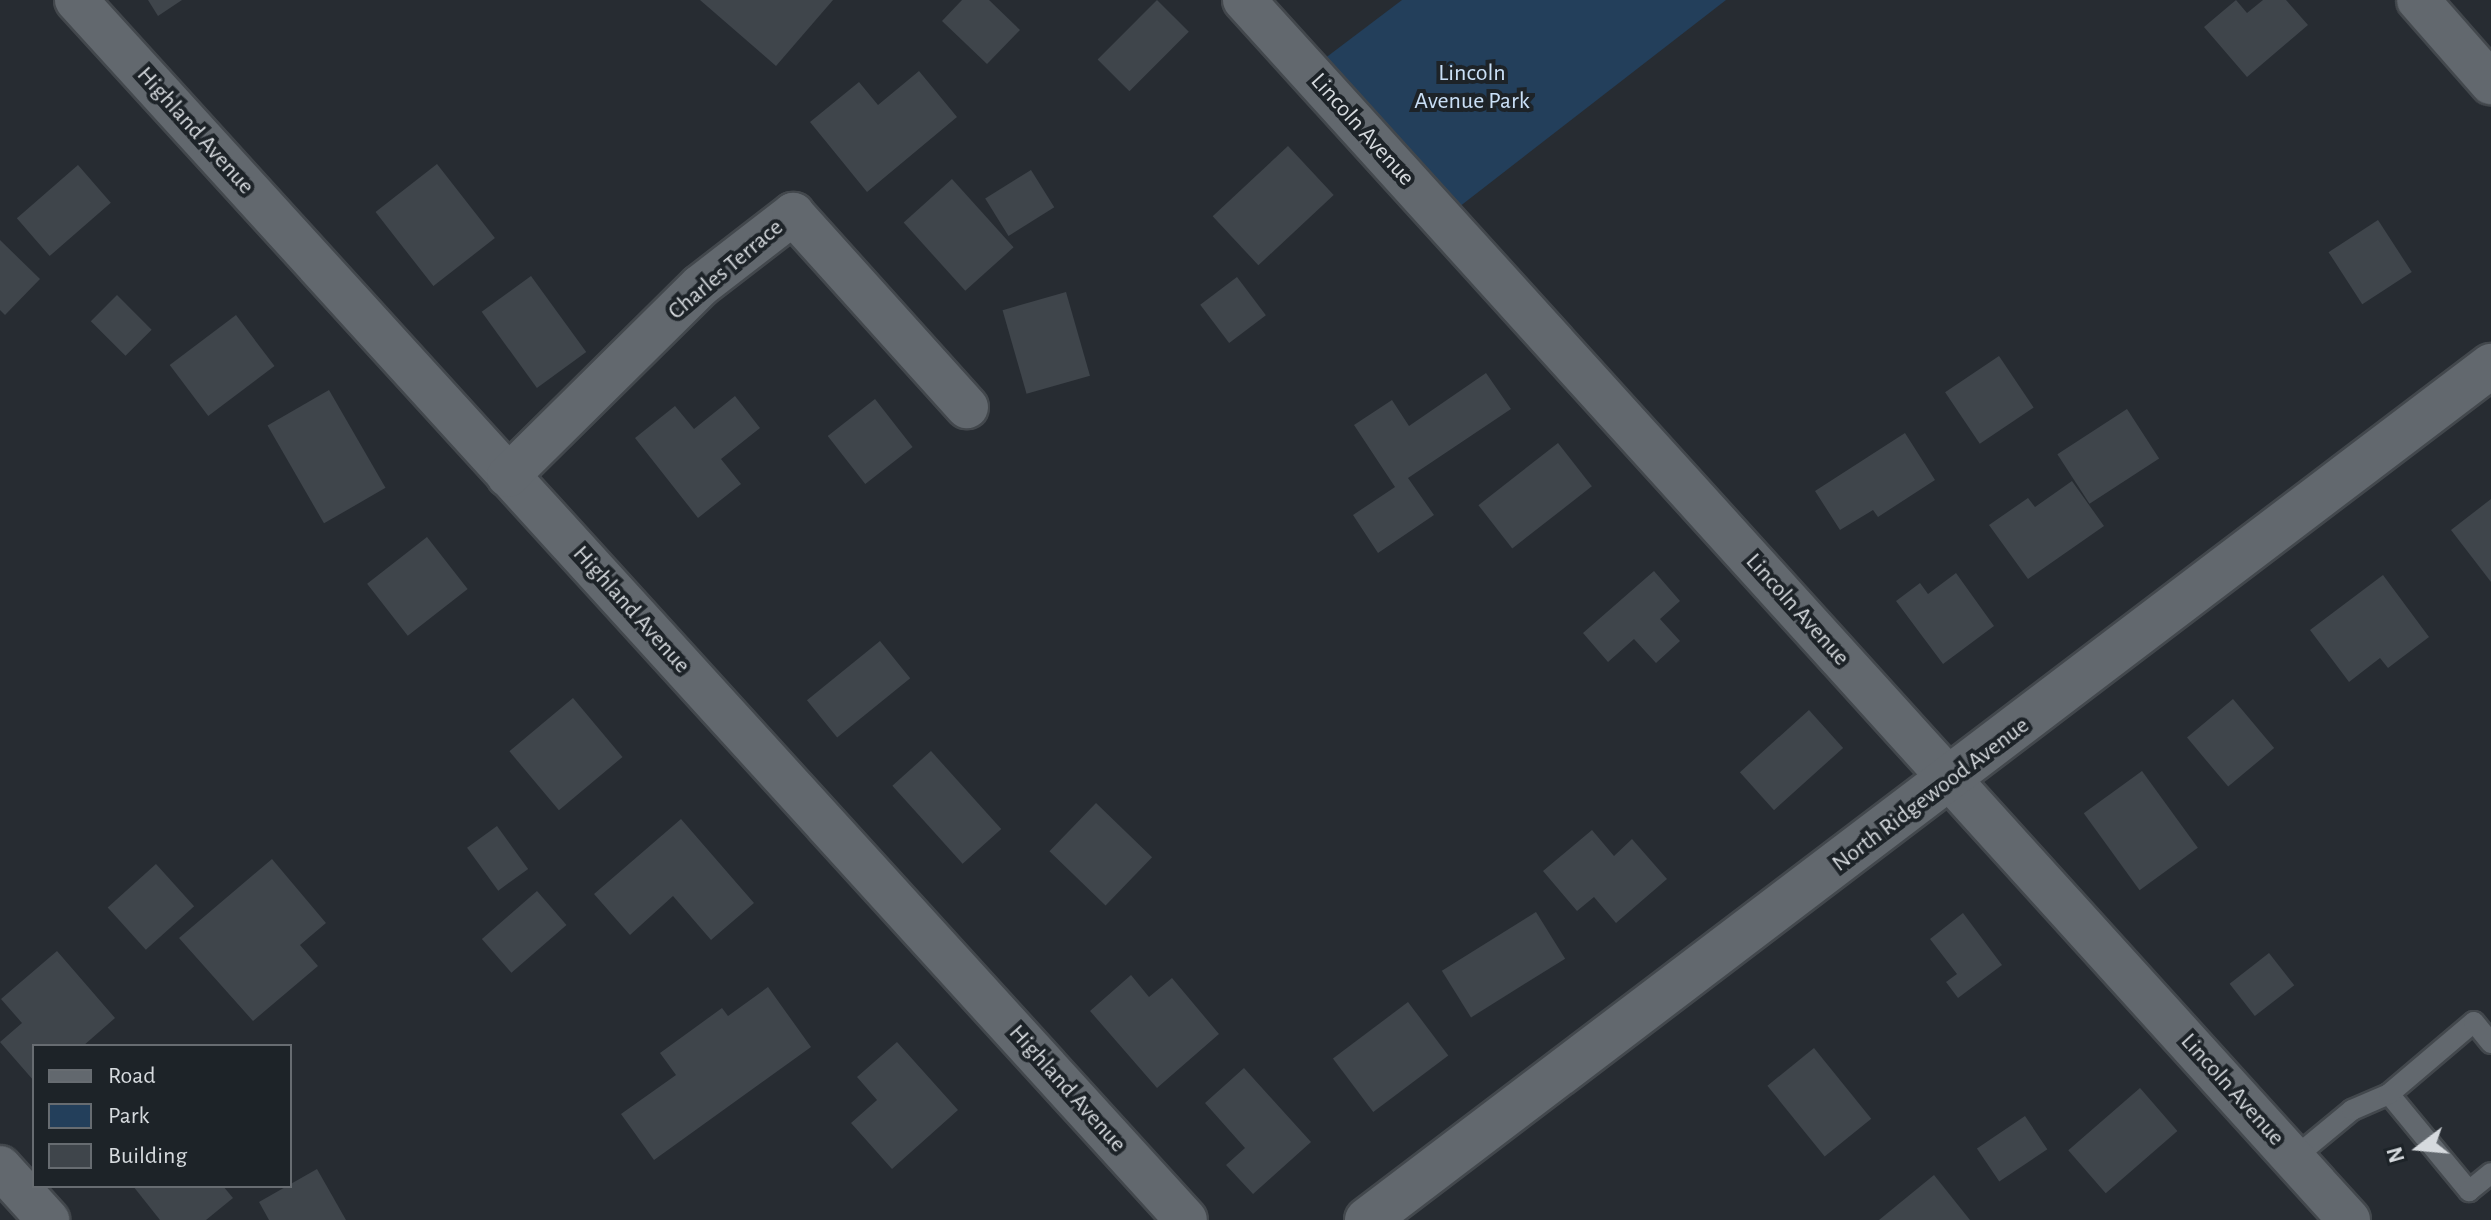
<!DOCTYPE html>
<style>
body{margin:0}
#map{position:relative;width:2491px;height:1220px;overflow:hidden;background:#272c32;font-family:"Alegreya Sans",sans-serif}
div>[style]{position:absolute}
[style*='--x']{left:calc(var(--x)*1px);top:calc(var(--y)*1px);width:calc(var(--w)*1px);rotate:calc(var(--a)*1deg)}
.green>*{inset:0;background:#233f5b}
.building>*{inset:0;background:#3f454b;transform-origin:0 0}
.roads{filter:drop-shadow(2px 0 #43484d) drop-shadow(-2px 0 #43484d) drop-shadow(0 2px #43484d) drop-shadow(0 -2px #43484d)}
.service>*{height:20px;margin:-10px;padding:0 10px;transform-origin:10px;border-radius:10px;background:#62686e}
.minor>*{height:42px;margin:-21px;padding:0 21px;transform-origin:21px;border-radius:21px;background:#62686e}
.tertiary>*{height:44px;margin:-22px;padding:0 22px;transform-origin:22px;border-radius:22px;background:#62686e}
span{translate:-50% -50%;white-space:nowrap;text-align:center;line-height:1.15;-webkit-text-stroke:8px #1d2328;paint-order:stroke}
.park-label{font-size:24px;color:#cae0f7}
.street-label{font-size:24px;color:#d6dade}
.legend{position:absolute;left:32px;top:1044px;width:260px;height:144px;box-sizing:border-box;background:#1d2328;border:2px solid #676c71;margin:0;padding:10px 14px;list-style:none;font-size:24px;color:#d6dade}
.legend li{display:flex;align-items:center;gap:16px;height:40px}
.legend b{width:40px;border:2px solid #676c71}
.north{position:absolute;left:2379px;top:1108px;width:80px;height:80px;-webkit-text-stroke:6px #1d2328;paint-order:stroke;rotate:254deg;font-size:22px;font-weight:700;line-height:32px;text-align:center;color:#d6dade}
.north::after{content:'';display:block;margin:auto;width:28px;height:36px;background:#d6dade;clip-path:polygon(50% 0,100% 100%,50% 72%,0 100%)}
</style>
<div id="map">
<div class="green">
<i style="clip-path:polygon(1402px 0,1726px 0,1459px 207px,1324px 59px)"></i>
</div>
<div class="building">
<i style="clip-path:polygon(148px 0,182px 0,158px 16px)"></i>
<i style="clip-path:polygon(700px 0,833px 0,776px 66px)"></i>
<i style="clip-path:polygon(962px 0,989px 0,1020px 30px,987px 64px,942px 21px)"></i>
<i style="left:1157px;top:0;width:45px;height:84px;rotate:45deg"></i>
<i style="clip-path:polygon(2236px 0,2247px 13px,2263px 0,2286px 0,2308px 25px,2247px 77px,2204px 27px)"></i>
<i style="clip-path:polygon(919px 71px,957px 117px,867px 192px,810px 122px,859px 82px,878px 105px)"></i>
<i style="left:1288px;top:146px;width:67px;height:103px;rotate:47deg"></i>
<i style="left:437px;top:164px;width:94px;height:78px;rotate:52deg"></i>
<i style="left:78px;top:165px;width:50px;height:81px;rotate:49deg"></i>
<i style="left:1031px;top:170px;width:44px;height:54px;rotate:58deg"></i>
<i style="left:952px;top:179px;width:92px;height:65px;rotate:48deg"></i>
<i style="left:2378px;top:220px;width:62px;height:59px;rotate:57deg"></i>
<i style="clip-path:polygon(0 240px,40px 279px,5px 315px,0 310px)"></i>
<i style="left:531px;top:276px;width:94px;height:61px;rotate:54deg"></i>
<i style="left:1237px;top:277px;width:48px;height:46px;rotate:53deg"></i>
<i style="left:1066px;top:292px;width:87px;height:66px;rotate:74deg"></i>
<i style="left:117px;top:295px;width:49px;height:37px;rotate:45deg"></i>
<i style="left:236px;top:315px;width:64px;height:83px;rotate:53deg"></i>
<i style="left:1999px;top:356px;width:62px;height:65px;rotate:56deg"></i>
<i style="clip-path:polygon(1486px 373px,1511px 409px,1408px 478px,1434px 515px,1378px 553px,1353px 515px,1395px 487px,1354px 425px,1392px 400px,1409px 426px)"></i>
<i style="left:329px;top:390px;width:113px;height:71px;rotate:60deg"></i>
<i style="clip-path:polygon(735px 396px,760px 428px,721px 459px,741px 484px,698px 518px,635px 438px,675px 406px,694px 429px)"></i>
<i style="left:875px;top:399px;width:61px;height:60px;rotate:52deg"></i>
<i style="left:2127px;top:409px;width:59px;height:83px;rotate:57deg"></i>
<i style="clip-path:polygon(1905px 433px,1935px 480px,1878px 517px,1873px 510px,1840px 530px,1815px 491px)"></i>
<i style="left:1558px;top:443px;width:55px;height:101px;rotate:52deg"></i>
<i style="clip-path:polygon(2072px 481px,2104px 526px,2028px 579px,1989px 525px,2028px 498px,2035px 507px)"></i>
<i style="clip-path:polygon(2491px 499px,2491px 582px,2451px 530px)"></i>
<i style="left:427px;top:537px;width:66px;height:76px;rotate:52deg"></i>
<i style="clip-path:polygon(1654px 571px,1680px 601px,1660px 619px,1680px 641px,1656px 663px,1634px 639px,1608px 662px,1583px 633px)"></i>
<i style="clip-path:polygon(1956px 573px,1994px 626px,1943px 664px,1896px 601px,1920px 583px,1928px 594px)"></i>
<i style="clip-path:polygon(2383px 575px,2429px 637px,2388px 668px,2380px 658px,2349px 682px,2310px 630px)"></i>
<i style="left:880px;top:641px;width:48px;height:94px;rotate:51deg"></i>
<i style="left:573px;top:698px;width:77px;height:83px;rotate:50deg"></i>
<i style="left:2233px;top:699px;width:64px;height:60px;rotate:50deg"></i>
<i style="left:1809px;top:710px;width:51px;height:93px;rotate:48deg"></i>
<i style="left:931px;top:751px;width:105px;height:52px;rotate:48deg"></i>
<i style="left:2142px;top:771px;width:95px;height:72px;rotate:54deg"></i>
<i style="left:1096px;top:803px;width:78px;height:67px;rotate:44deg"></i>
<i style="clip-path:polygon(681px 819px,754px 903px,711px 940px,673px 896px,630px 935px,594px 894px)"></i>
<i style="left:497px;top:826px;width:53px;height:37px;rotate:54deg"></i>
<i style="clip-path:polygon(1592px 830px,1614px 856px,1632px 839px,1667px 879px,1616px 923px,1594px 897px,1577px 911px,1543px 871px)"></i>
<i style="clip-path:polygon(272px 859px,326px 923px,300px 945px,318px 966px,253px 1021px,179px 938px)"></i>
<i style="left:156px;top:864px;width:57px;height:65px;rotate:48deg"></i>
<i style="left:537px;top:891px;width:45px;height:73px;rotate:49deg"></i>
<i style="left:1536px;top:912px;width:55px;height:111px;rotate:58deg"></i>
<i style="clip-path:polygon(1963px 913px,2002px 965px,1958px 998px,1946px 982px,1957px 974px,1930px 939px)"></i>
<i style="clip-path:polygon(57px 951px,115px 1018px,83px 1046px,34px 1046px,34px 1081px,0 1042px,22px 1023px,1px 999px)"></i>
<i style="left:2269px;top:953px;width:41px;height:50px;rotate:52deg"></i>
<i style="clip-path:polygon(1131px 975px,1149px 997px,1172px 978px,1219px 1034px,1157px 1088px,1090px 1011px)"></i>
<i style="clip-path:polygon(768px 987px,811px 1047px,654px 1160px,621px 1114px,676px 1075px,660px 1053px,722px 1008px,728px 1016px)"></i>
<i style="left:1408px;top:1002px;width:67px;height:94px;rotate:53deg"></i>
<i style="clip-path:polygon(897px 1042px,958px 1110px,892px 1169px,851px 1123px,877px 1100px,857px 1077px)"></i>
<i style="left:1814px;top:1048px;width:91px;height:60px;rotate:51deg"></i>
<i style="clip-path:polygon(1244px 1068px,1311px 1142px,1253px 1194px,1226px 1165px,1245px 1148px,1205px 1103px)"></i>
<i style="left:2140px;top:1088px;width:57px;height:95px;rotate:49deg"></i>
<i style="left:2025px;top:1116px;width:40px;height:58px;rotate:56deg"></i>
<i style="clip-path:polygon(317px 1169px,346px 1220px,269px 1220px,259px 1202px)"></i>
<i style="clip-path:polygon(1934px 1175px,1970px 1220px,1879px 1220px)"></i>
<i style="clip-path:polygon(133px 1186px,223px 1186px,233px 1198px,206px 1220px,160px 1220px)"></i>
</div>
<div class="roads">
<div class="service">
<i style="--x:2389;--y:1094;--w:126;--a:50.5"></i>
<i style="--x:2469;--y:1191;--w:28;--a:-39"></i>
<i style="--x:2294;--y:1158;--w:75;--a:-39.6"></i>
<i style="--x:2352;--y:1110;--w:40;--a:-23.4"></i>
<i style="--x:2389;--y:1094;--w:111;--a:-40.3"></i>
<i style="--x:2474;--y:1022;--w:27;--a:51"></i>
</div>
<div class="minor">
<i style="--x:76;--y:0;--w:1649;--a:47.7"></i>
<i style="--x:1244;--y:0;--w:1646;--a:47.83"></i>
<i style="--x:2418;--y:0;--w:111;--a:48.7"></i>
<i style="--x:508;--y:476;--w:270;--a:-44.7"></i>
<i style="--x:700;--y:286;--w:118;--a:-37.7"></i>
<i style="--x:793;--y:214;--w:260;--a:48"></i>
<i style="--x:0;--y:1167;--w:72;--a:47.8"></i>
</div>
<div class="tertiary">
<i style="--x:1367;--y:1220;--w:1412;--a:-37.23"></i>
</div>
</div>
<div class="park-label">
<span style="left:1472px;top:88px">Lincoln<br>Avenue Park</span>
</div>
<div class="street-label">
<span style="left:1362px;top:130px;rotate:48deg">Lincoln Avenue</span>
<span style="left:195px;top:131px;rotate:48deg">Highland Avenue</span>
<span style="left:726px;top:270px;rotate:-40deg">Charles Terrace</span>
<span style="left:631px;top:610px;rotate:48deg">Highland Avenue</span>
<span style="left:1797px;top:610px;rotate:48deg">Lincoln Avenue</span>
<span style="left:1931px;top:795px;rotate:-37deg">North Ridgewood Avenue</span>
<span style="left:1067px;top:1089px;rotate:48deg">Highland Avenue</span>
<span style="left:2232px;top:1090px;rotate:48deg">Lincoln Avenue</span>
</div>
<ul class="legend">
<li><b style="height:10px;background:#62686e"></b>Road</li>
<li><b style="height:22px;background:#233f5b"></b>Park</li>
<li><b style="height:22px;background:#3f454b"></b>Building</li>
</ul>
<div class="north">N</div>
</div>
